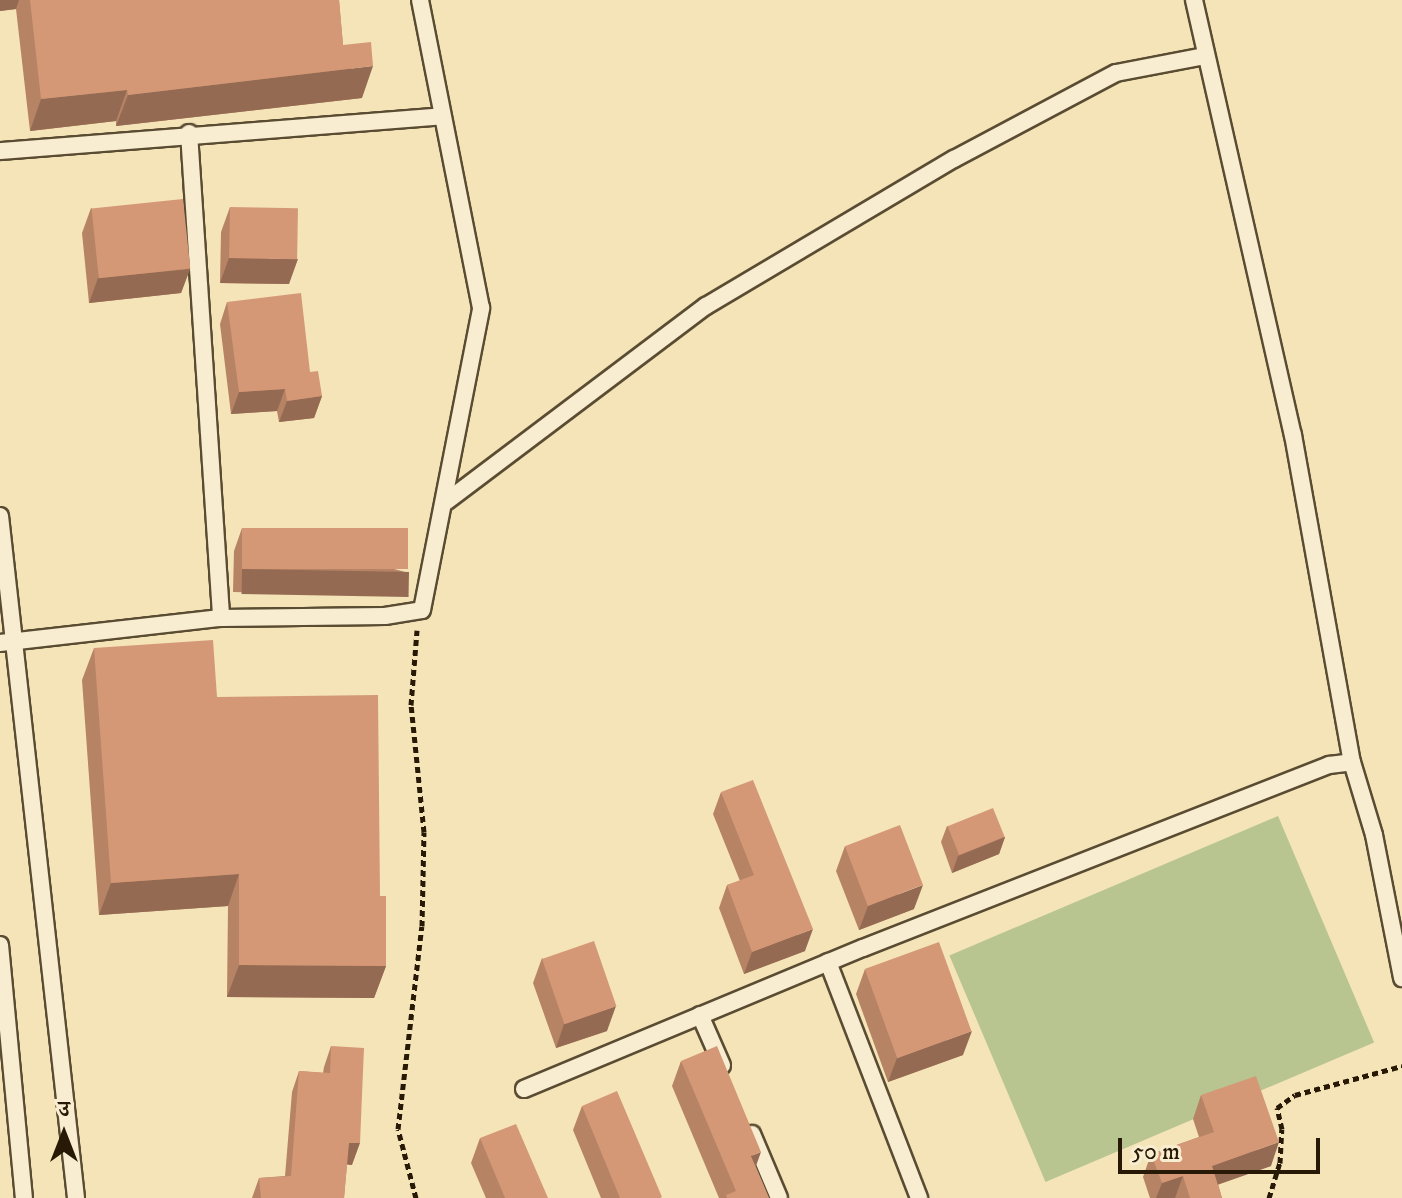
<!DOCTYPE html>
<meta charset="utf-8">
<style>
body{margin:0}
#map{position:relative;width:1402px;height:1198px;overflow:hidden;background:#f4e4b8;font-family:"IM FELL DW Pica","Noto Serif Devanagari",serif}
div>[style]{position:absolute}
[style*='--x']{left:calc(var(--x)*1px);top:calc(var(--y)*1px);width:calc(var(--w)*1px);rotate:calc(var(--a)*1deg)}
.green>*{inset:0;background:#b9c591;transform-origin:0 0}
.path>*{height:5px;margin-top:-2.5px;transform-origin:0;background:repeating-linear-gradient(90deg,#271905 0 6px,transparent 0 10px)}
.roads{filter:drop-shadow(2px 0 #5a4c32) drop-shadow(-2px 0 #5a4c32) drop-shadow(0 2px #5a4c32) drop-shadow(0 -2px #5a4c32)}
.service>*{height:16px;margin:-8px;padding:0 8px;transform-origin:8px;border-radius:8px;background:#f8edd1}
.wall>*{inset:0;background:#b68365}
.shaded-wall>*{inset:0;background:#946a53;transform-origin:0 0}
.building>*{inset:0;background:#d49876;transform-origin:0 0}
span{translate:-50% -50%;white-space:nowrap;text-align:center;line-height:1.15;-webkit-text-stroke:8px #f8edd1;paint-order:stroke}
.north{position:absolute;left:24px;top:1094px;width:80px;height:80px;-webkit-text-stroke:6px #f8edd1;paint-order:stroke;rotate:0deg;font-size:22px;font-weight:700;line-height:32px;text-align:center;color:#271905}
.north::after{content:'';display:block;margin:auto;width:28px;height:36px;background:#271905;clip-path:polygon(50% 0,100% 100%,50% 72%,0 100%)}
.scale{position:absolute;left:1118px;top:1138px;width:202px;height:36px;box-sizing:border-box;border:4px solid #271905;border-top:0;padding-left:10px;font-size:24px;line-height:28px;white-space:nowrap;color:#271905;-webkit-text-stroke:6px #f8edd1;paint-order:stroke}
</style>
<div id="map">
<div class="green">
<i style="left:1278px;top:816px;width:246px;height:357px;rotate:67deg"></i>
</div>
<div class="path">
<i style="--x:416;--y:1198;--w:71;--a:-104.6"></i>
<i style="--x:398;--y:1129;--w:204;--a:-83.3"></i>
<i style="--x:422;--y:926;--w:94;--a:-88.8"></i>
<i style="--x:424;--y:832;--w:128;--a:-95.8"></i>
<i style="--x:411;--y:705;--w:75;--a:-85.4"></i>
<i style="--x:1269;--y:1198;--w:37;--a:-73"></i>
<i style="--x:1280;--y:1163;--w:34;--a:-87"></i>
<i style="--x:1282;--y:1129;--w:22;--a:-103"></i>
<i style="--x:1277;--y:1108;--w:22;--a:-36"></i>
<i style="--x:1295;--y:1095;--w:111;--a:-15.2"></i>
</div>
<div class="roads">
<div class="service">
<i style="--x:1194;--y:0;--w:446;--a:77.2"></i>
<i style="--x:1293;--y:435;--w:332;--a:79.8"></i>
<i style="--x:1352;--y:762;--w:76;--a:73.2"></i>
<i style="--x:1374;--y:835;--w:146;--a:78.9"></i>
<i style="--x:189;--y:133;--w:486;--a:86.2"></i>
<i style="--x:0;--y:151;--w:442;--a:-4.5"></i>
<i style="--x:447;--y:501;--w:324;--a:-37"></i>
<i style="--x:706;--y:306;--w:288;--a:-30.7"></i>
<i style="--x:954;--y:159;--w:183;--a:-28"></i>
<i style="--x:1116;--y:73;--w:91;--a:-10.8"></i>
<i style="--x:0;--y:516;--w:686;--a:83.64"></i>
<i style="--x:0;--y:643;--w:222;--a:-6.5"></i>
<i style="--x:221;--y:618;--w:164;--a:-0.7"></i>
<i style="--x:385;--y:616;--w:37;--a:-9"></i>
<i style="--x:422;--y:610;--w:308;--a:-78.9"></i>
<i style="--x:481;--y:308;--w:314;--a:-101.2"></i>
<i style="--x:0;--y:945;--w:254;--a:84.6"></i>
<i style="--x:828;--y:962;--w:253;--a:68.9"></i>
<i style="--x:700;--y:1015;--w:55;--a:66.3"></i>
<i style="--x:524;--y:1089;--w:367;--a:-22.6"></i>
<i style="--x:863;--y:948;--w:501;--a:-21.44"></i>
<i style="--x:1329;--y:765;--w:23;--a:-7"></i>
<i style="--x:752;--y:1134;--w:69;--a:67.1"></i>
</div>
</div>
<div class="wall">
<i style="clip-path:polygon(0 0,339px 0,343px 45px,362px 98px,116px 126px,116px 121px,30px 131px,16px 9px,0 11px)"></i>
<i style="clip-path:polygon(230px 207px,289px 284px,220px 283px,221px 232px)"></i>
<i style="clip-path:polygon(91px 208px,190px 269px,181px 293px,89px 303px,82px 233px)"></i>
<i style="clip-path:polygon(227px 302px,310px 372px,322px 396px,314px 418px,279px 422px,277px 411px,231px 414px,220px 324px)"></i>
<i style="clip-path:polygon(242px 528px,409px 573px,400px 596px,233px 592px,234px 551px)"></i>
<i style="clip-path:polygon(94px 648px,217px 697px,380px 896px,386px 966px,374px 998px,227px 997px,228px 906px,99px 915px,82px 680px)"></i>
<i style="clip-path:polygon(721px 792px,805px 951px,744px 974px,719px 908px,727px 885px,740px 881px,713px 814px)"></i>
<i style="clip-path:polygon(947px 826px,1005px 837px,999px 854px,952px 873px,941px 842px)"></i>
<i style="clip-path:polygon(845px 846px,914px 909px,859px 930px,836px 871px)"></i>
<i style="clip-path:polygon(542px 958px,607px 1031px,556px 1048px,533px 983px)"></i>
<i style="clip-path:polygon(865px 969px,963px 1055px,888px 1082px,856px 994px)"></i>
<i style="clip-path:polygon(331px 1046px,352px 1165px,347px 1164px,344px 1198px,252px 1198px,259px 1178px,285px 1176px,292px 1092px,299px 1071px,323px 1073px,324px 1067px)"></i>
<i style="clip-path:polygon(681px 1061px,756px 1167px,769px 1198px,719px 1198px,672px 1086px)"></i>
<i style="clip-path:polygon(1201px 1095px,1271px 1166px,1218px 1184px,1222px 1198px,1150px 1198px,1143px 1177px,1151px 1154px,1199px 1137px,1193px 1119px)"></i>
<i style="clip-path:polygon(582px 1106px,661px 1198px,601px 1198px,573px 1130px)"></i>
<i style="clip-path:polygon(480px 1138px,548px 1198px,486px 1198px,471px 1163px)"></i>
</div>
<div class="shaded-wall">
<i style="clip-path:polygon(0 0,19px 0,16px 9px,0 11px)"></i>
<i style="clip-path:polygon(373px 66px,362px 98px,116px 126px,128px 95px)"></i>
<i style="clip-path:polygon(127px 90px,116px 121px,30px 131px,41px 99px)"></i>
<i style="clip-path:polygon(229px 258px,298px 259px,289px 284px,220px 283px)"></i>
<i style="clip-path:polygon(190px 269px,181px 293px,89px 303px,98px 278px)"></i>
<i style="clip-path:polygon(285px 389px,277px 411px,231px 414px,239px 392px)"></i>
<i style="clip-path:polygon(322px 396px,314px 418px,279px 422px,287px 401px)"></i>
<i style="left:242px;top:569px;width:167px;height:25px;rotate:1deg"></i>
<i style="clip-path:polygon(1005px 837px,999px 854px,952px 873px,958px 856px)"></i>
<i style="clip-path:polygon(239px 874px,228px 906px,99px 915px,111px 883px)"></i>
<i style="clip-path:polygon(923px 885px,914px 909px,859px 930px,868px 906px)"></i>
<i style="clip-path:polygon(813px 929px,805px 951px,744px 974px,752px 952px)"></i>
<i style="clip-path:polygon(239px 965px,386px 966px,374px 998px,227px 997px)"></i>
<i style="clip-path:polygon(616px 1006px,607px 1031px,556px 1048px,564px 1024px)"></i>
<i style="clip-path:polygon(972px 1031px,963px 1055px,888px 1082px,897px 1058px)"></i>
<i style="clip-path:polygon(1279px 1142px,1271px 1166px,1203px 1190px,1212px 1166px)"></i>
<i style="clip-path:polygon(349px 1143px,360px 1143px,352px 1165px,341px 1164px)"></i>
<i style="clip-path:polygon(761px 1152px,752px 1177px,751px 1156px)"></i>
<i style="clip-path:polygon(1183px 1176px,1175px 1198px,1156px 1198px,1162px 1183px)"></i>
</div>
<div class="building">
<i style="clip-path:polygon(30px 0,339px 0,343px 45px,371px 42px,373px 66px,128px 95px,127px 90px,41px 99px)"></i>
<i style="left:183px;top:199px;width:70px;height:92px;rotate:84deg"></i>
<i style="left:230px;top:207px;width:68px;height:51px;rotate:1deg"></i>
<i style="clip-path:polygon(301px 293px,310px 372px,318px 371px,322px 396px,287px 401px,285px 389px,239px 392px,227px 302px)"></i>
<i style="left:242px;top:528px;width:166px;height:41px"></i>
<i style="clip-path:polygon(213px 640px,217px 697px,378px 695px,380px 896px,386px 896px,386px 966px,239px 965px,239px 874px,111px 883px,94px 648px)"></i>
<i style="clip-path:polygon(753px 780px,813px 929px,752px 952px,727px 885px,754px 875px,721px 792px)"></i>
<i style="left:993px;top:808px;width:31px;height:49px;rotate:68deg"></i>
<i style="left:900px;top:825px;width:64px;height:59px;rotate:69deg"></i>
<i style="left:594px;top:941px;width:69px;height:55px;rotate:71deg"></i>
<i style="left:939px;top:942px;width:95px;height:79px;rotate:70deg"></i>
<i style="clip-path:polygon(331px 1046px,364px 1048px,360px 1143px,349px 1143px,344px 1198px,261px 1198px,259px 1178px,291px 1176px,299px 1071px,330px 1073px)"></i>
<i style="clip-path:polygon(717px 1046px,761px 1152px,751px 1156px,769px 1198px,727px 1198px,726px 1195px,736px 1191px,681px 1061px)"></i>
<i style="clip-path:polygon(1256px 1076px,1279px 1142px,1212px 1166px,1222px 1198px,1190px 1198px,1183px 1176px,1162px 1183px,1151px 1154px,1214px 1132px,1201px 1095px)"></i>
<i style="clip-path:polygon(617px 1091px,662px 1197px,659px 1198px,620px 1198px,582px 1106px)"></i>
<i style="clip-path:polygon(516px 1124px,548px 1198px,505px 1198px,480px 1138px)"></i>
</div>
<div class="north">उ</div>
<div class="scale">50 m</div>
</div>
